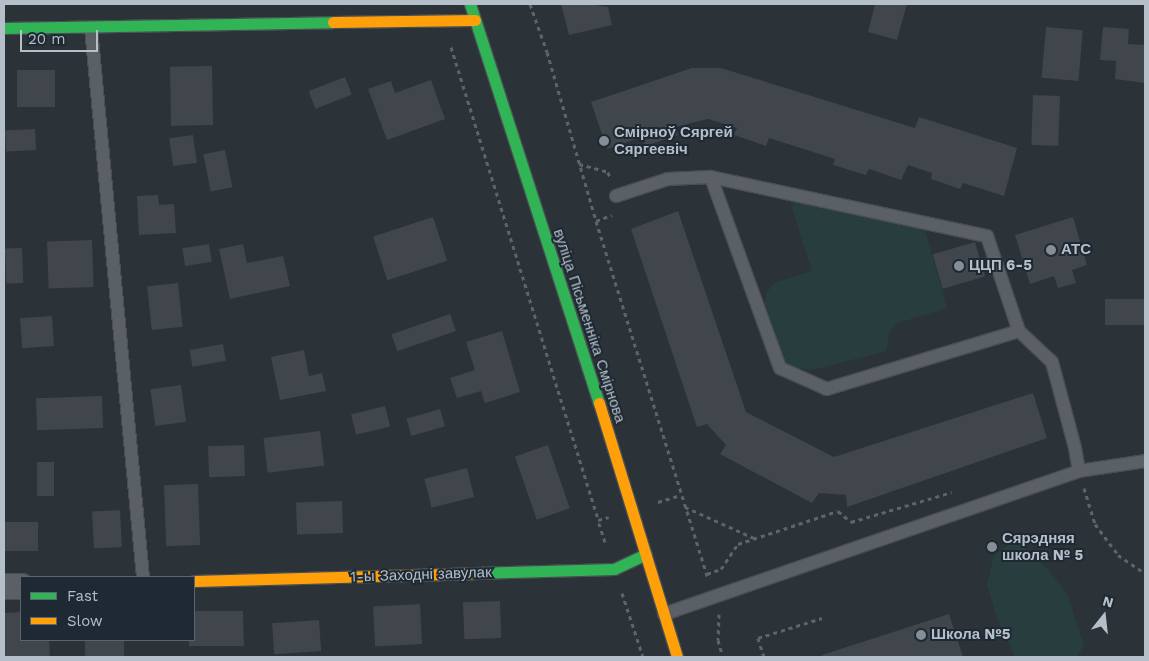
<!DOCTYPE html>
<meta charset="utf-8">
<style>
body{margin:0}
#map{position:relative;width:1149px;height:661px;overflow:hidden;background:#2b3238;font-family:"Work Sans",sans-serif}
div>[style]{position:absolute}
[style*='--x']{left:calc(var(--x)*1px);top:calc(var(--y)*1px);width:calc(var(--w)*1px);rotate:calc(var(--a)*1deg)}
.green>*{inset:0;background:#283d3e}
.building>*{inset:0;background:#40464b;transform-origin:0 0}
.path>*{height:3px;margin-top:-1.5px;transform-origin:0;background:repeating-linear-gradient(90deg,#5e6469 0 4px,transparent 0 8px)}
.roads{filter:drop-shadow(1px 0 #494e53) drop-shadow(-1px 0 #494e53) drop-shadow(0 1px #494e53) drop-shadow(0 -1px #494e53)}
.lane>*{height:12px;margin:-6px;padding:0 6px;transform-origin:6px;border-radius:6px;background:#5b6066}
.street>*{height:25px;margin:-12.5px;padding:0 12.5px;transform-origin:12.5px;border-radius:12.5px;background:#5b6066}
.fast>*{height:11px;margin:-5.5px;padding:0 5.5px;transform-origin:5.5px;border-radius:5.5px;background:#30b455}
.slow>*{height:11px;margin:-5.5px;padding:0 5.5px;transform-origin:5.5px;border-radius:5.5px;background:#ff9f0a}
.dots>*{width:14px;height:14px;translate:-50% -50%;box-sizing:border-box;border:2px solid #1e2933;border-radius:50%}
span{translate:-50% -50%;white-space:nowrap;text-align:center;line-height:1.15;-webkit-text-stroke:4px #1e2933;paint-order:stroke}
.poi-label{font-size:15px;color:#b5bfc9;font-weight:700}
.left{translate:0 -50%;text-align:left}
.street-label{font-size:15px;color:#b5bfc9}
.frame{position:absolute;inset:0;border:5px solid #b5bfc9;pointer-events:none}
.legend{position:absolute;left:20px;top:576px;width:175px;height:65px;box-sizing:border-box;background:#1e2933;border:1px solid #5a656f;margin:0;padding:6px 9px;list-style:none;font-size:15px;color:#b5bfc9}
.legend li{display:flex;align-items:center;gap:10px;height:25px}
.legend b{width:25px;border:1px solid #5a656f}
.north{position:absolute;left:1079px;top:591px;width:50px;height:50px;-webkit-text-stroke:4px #1e2933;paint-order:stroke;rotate:16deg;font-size:14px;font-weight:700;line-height:20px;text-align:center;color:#b5bfc9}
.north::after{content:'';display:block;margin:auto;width:18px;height:22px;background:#b5bfc9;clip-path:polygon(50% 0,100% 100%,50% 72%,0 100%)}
.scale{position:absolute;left:20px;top:30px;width:78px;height:22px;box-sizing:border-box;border:2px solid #b5bfc9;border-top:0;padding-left:6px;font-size:15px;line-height:18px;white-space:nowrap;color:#b5bfc9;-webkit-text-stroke:4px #1e2933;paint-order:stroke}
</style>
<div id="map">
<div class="green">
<i style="clip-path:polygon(794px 201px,923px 223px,947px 308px,898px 323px,890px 330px,886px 351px,813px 370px,795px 368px,783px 360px,765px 303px,767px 292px,774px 283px,812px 271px,792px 208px)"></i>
<i style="clip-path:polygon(1016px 541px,1044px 565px,1067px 593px,1084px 645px,1077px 657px,1015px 657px,998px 621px,987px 585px,994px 554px)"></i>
</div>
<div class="building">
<i style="clip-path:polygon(561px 4px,590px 4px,608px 7px,612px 25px,569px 35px)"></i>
<i style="clip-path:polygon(875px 4px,907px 4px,897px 40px,868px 32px)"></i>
<i style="left:1046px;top:27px;width:37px;height:51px;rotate:5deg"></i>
<i style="clip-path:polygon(1103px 27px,1129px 29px,1128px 44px,1145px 45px,1145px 83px,1115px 79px,1116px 61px,1100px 60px)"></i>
<i style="left:212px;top:66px;width:59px;height:42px;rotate:89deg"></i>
<i style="clip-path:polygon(692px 68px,721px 68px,915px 128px,919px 117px,1017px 148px,1004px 196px,963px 183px,960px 189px,931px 179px,932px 173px,908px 165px,901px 180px,869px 169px,866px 175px,833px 165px,835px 159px,769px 138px,766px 146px,734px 135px,737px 128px,708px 119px,675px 127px,678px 135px,645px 146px,642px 137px,607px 149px,591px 102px)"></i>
<i style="left:17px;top:70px;width:38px;height:37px"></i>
<i style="left:345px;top:77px;width:19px;height:39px;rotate:69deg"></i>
<i style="clip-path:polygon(431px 80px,445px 119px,387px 140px,368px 89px,391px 81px,395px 93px)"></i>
<i style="left:1033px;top:95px;width:27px;height:50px;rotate:2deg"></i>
<i style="left:35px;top:129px;width:21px;height:30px;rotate:87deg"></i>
<i style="left:193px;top:135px;width:28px;height:24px;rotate:82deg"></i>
<i style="left:225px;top:150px;width:38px;height:22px;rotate:79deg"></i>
<i style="clip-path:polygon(158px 195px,159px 205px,174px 204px,176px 233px,139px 235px,137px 196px)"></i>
<i style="clip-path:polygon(678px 211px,746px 412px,834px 457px,1033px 393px,1047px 438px,847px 507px,846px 495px,819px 493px,812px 503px,720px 454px,726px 445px,707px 424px,697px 427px,631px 229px)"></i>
<i style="left:433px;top:217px;width:46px;height:63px;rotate:72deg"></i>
<i style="clip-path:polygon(1073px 217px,1087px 265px,1072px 270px,1076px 283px,1058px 288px,1054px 276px,1030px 284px,1015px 235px)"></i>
<i style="left:92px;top:240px;width:47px;height:45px;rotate:88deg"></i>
<i style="left:975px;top:242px;width:36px;height:44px;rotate:74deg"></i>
<i style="left:209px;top:244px;width:18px;height:27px;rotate:81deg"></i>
<i style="clip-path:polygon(243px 244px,247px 263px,283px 256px,290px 286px,230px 299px,219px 249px)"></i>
<i style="left:22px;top:248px;width:35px;height:17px;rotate:88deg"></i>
<i style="left:178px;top:283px;width:44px;height:31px;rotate:84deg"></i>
<i style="left:1145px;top:299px;width:26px;height:40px;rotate:90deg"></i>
<i style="left:450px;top:314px;width:18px;height:62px;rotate:71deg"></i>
<i style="left:52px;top:316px;width:30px;height:32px;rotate:86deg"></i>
<i style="clip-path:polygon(502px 331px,520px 392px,485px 403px,481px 391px,457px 398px,450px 378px,475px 370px,466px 342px)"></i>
<i style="left:223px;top:344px;width:17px;height:34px;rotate:80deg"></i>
<i style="clip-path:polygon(304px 350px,309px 376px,322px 373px,326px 391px,280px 400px,271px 357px)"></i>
<i style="left:181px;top:385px;width:37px;height:31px;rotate:82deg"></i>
<i style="left:102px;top:396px;width:32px;height:66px;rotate:88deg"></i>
<i style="left:385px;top:406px;width:21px;height:35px;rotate:76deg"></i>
<i style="left:440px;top:409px;width:18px;height:35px;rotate:74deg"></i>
<i style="left:320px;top:431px;width:35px;height:57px;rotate:83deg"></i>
<i style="left:244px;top:445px;width:31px;height:36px;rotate:88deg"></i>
<i style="left:548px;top:445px;width:67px;height:35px;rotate:71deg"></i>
<i style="left:37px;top:462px;width:17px;height:34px"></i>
<i style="left:467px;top:468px;width:30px;height:44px;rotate:76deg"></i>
<i style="left:198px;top:484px;width:61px;height:34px;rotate:88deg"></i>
<i style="left:342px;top:501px;width:32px;height:46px;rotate:88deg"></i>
<i style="left:120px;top:510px;width:37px;height:28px;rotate:87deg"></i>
<i style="left:38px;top:522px;width:29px;height:34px;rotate:90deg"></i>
<i style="left:500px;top:601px;width:37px;height:37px;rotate:88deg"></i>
<i style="left:420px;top:604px;width:40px;height:47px;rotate:87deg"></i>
<i style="clip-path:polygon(194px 611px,243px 611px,244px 646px,189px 646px,189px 640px,194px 640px)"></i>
<i style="clip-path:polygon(21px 612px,21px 640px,49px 640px,50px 657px,4px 657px,4px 613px)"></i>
<i style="clip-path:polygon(949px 614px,963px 657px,822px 657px,822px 655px)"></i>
<i style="left:319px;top:620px;width:31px;height:47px;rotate:86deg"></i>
<i style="left:85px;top:640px;width:39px;height:17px"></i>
</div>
<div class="path">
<i style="--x:530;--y:4;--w:51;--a:70.5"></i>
<i style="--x:547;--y:52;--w:176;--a:73.8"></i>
<i style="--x:596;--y:221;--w:375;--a:72.6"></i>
<i style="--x:451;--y:47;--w:495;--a:72.7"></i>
<i style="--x:579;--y:164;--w:30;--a:15"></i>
<i style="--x:608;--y:172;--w:6;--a:72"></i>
<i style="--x:596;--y:221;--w:17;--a:-21"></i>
<i style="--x:1084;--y:488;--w:38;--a:73"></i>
<i style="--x:1095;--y:524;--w:39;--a:53"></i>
<i style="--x:1118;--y:555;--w:32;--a:34"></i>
<i style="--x:658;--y:502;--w:24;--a:-17"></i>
<i style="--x:685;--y:507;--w:76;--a:24.2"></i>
<i style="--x:605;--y:542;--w:23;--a:-108"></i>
<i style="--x:598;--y:520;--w:11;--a:-15"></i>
<i style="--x:707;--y:574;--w:15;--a:-20"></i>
<i style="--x:721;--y:569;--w:30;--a:-56"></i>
<i style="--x:738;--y:544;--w:105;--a:-18.3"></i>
<i style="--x:838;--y:511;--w:17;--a:40"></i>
<i style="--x:851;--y:522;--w:105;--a:-16.5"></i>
<i style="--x:622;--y:593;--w:67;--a:71.8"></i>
<i style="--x:719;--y:614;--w:26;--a:92"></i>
<i style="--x:718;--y:640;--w:18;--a:74"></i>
<i style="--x:764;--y:657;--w:20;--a:-108"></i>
<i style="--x:758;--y:638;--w:67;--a:-17.4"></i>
</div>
<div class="roads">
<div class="lane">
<i style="--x:91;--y:28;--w:551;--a:84.59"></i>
<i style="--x:616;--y:196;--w:55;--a:-18.1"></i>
<i style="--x:668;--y:179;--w:43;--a:-2.7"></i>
<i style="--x:1019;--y:331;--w:201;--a:163.2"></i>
<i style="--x:827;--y:389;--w:51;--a:-155.9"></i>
<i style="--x:780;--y:368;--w:203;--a:-109.9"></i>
<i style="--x:711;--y:177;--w:282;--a:12.1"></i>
<i style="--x:987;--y:236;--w:100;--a:71.4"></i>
<i style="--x:1019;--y:331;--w:45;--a:43.2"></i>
<i style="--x:1052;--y:362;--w:89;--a:75"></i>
<i style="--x:1075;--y:448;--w:23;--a:80"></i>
<i style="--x:664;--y:614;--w:439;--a:-19"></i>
<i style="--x:1079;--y:471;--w:67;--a:-8.6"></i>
</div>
<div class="street">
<i style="--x:4;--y:586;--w:17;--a:0"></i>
</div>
<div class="fast">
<i style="--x:470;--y:4;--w:419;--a:72.1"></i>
<i style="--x:4;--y:28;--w:329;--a:-1"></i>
<i style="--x:474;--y:573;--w:140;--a:-1.6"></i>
<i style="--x:614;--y:569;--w:35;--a:-25"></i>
</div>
<div class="slow">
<i style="--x:333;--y:22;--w:142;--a:-0.8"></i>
<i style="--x:599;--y:403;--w:266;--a:72.9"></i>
<i style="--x:194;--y:581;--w:280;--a:-1.6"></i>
</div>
</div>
<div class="dots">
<i style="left:604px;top:141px;background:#858e96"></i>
<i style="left:1051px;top:250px;background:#858e96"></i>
<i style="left:959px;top:266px;background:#858e96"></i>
<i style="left:992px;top:547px;background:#858e96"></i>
<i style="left:921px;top:635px;background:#858e96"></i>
</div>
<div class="poi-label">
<span class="left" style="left:614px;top:141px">Смірноў Сяргей<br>Сяргеевіч</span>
<span class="left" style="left:1061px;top:250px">АТС</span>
<span class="left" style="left:969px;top:266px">ЦЦП 6-5</span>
<span class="left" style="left:1002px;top:547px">Сярэдняя<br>школа № 5</span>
<span class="left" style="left:931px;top:635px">Школа №5</span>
</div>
<div class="street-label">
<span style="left:589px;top:326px;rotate:72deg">вуліца Пісьменніка Смірнова</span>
<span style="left:421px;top:575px;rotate:-2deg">1-ы Заходні завулак</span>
</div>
<div class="frame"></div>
<ul class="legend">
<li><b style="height:6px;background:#30b455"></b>Fast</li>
<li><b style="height:6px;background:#ff9f0a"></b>Slow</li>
</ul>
<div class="north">N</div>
<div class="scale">20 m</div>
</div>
